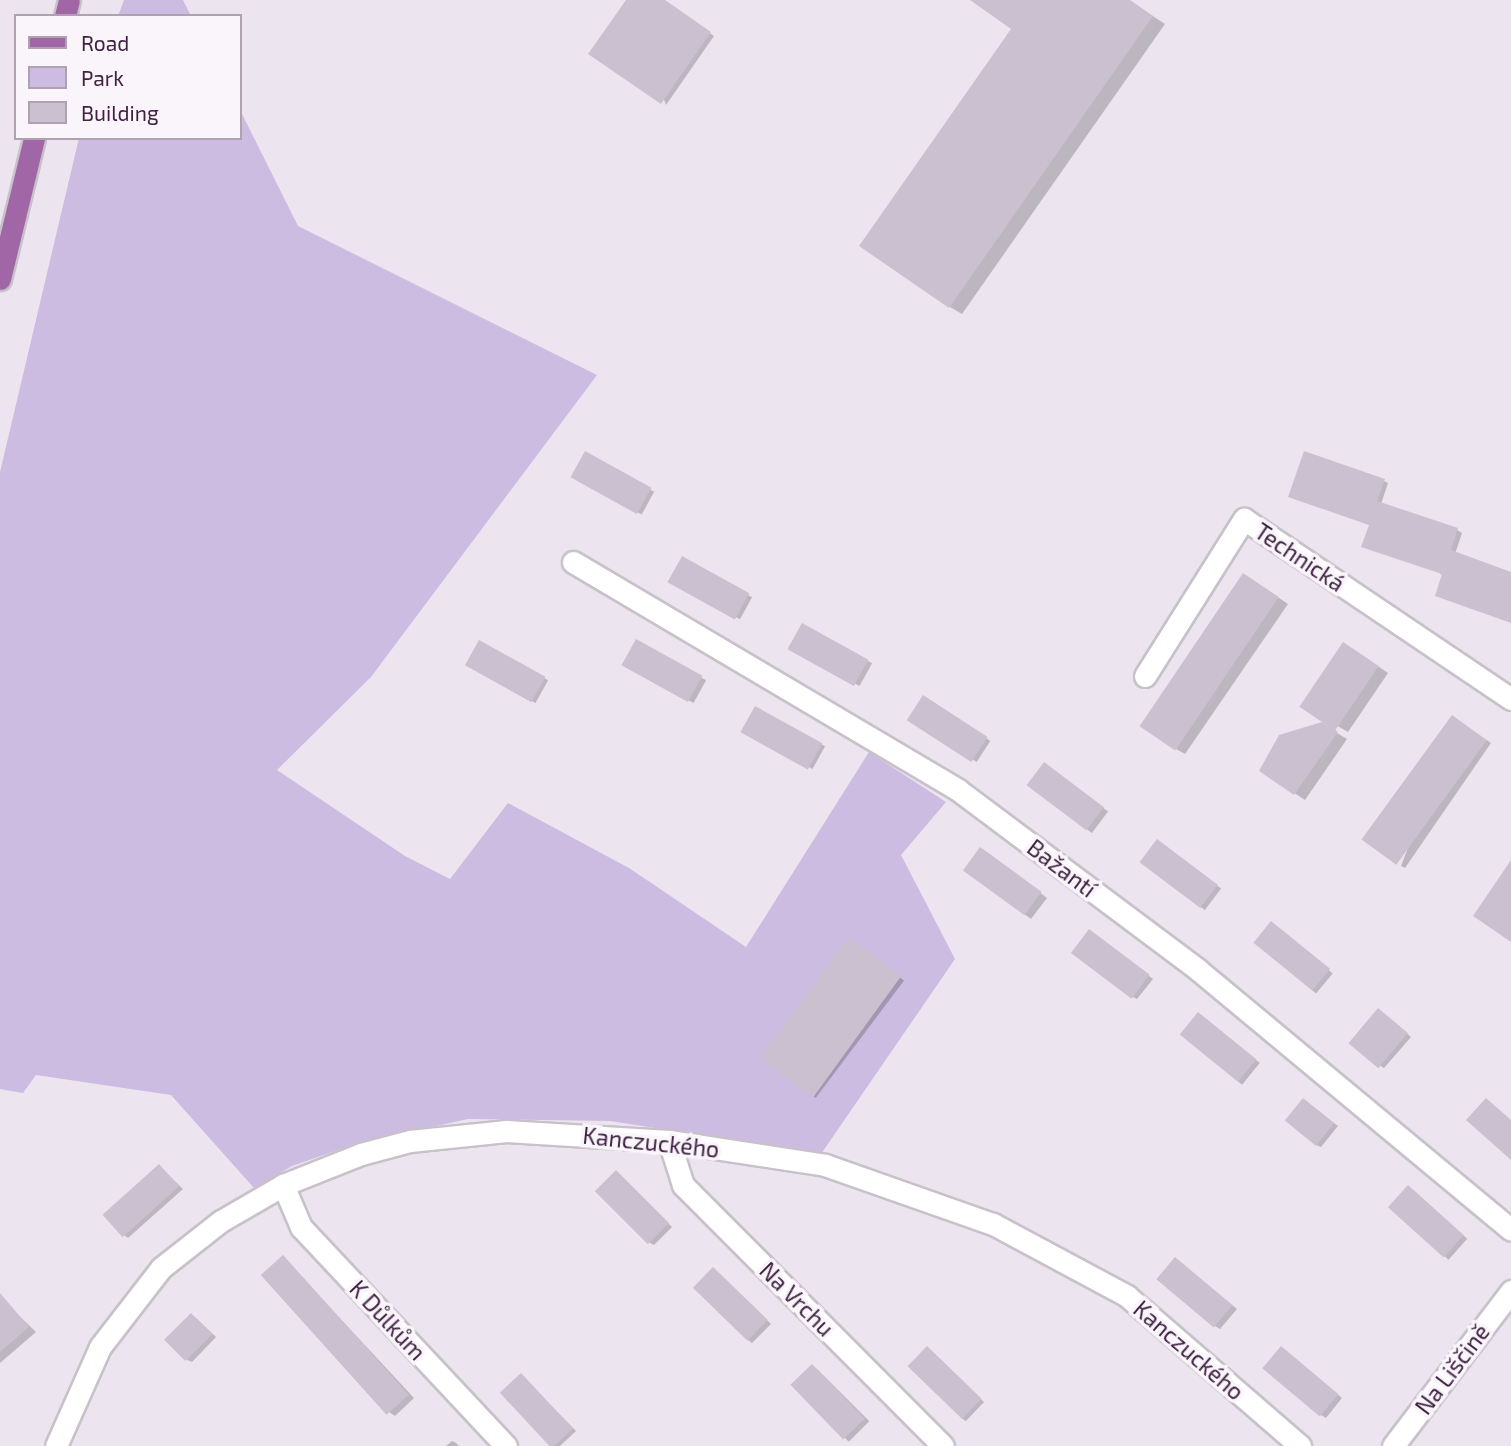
<!DOCTYPE html>
<meta charset="utf-8">
<style>
body{margin:0}
#map{position:relative;width:1511px;height:1446px;overflow:hidden;background:#ece4ef;font-family:"Exo 2",sans-serif}
div>[style]{position:absolute}
[style*='--x']{left:calc(var(--x)*1px);top:calc(var(--y)*1px);width:calc(var(--w)*1px);rotate:calc(var(--a)*1deg)}
.green>*{inset:0;background:#ccbce1}
.shadow>*{inset:0;background:#0003;transform-origin:0 0}
.building>*{inset:0;background:#cbc0d0;transform-origin:0 0}
.roads{filter:drop-shadow(2px 0 #c9c1ca) drop-shadow(-2px 0 #c9c1ca) drop-shadow(0 2px #c9c1ca) drop-shadow(0 -2px #c9c1ca)}
.minor>*{height:21px;margin:-10.5px;padding:0 10.5px;transform-origin:10.5px;border-radius:10.5px;background:#fff}
.major>*{height:21px;margin:-10.5px;padding:0 10.5px;transform-origin:10.5px;border-radius:10.5px;background:#a166a6}
span{translate:-50% -50%;white-space:nowrap;text-align:center;line-height:1.15;-webkit-text-stroke:7px #f9f5fa;paint-order:stroke}
.street-label{font-size:23px;color:#3f2242}
.legend{position:absolute;left:14px;top:14px;width:228px;height:126px;box-sizing:border-box;background:#f9f5fa;border:2px solid #afa1b0;margin:0;padding:9px 12px;list-style:none;font-size:21px;color:#3f2242}
.legend li{display:flex;align-items:center;gap:14px;height:35px}
.legend b{width:35px;border:2px solid #afa1b0}
</style>
<div id="map">
<div class="green">
<i style="clip-path:polygon(124px 0,183px 0,191px 16px,118px 16px)"></i>
<i style="clip-path:polygon(240px 110px,298px 226px,597px 375px,371px 677px,277px 770px,405px 856px,450px 879px,508px 803px,629px 868px,746px 947px,869px 752px,946px 802px,901px 855px,955px 959px,821px 1154px,610px 1121px,468px 1119px,358px 1143px,292px 1166px,254px 1188px,171px 1095px,36px 1075px,23px 1093px,0 1089px,0 472px,79px 138px,240px 138px)"></i>
</div>
<div class="shadow">
<i style="clip-path:polygon(628px 0,663px 0,714px 36px,666px 105px)"></i>
<i style="clip-path:polygon(1000px 0,1128px 0,1165px 24px,962px 314px,950px 307px,1014px 29px)"></i>
<i style="left:586px;top:454px;width:78px;height:26px;rotate:29deg"></i>
<i style="clip-path:polygon(1384px 481px,1388px 483px,1381px 504px,1457px 530px,1462px 533px,1455px 554px,1511px 574px,1511px 623px,1371px 525px,1295px 498px)"></i>
<i style="left:683px;top:559px;width:79px;height:25px;rotate:29deg"></i>
<i style="clip-path:polygon(1254px 581px,1288px 604px,1185px 754px,1176px 749px)"></i>
<i style="left:803px;top:625px;width:79px;height:26px;rotate:29deg"></i>
<i style="left:479px;top:642px;width:79px;height:26px;rotate:29deg"></i>
<i style="left:637px;top:642px;width:79px;height:26px;rotate:29deg"></i>
<i style="clip-path:polygon(1354px 650px,1388px 673px,1348px 732px,1302px 706px)"></i>
<i style="left:924px;top:698px;width:79px;height:25px;rotate:33deg"></i>
<i style="left:756px;top:708px;width:79px;height:26px;rotate:29deg"></i>
<i style="clip-path:polygon(1457px 720px,1491px 743px,1405px 868px,1401px 866px)"></i>
<i style="clip-path:polygon(1322px 724px,1347px 739px,1305px 800px,1261px 771px)"></i>
<i style="left:1049px;top:767px;width:74px;height:27px;rotate:37deg"></i>
<i style="left:1162px;top:844px;width:74px;height:27px;rotate:37deg"></i>
<i style="clip-path:polygon(988px 853px,1047px 898px,1031px 919px,1024px 914px)"></i>
<i style="left:1276px;top:926px;width:74px;height:26px;rotate:40deg"></i>
<i style="clip-path:polygon(1094px 934px,1153px 979px,1137px 999px,1133px 997px)"></i>
<i style="left:853px;top:942px;width:64px;height:147px;rotate:37deg"></i>
<i style="clip-path:polygon(1383px 1013px,1411px 1037px,1384px 1068px,1379px 1065px)"></i>
<i style="left:1203px;top:1017px;width:73px;height:28px;rotate:39deg"></i>
<i style="clip-path:polygon(1308px 1103px,1338px 1126px,1321px 1147px,1316px 1145px)"></i>
<i style="clip-path:polygon(159px 1166px,183px 1189px,128px 1238px,124px 1235px)"></i>
<i style="clip-path:polygon(620px 1175px,672px 1227px,654px 1245px,650px 1243px)"></i>
<i style="left:1413px;top:1190px;width:73px;height:28px;rotate:42deg"></i>
<i style="clip-path:polygon(283px 1257px,414px 1398px,395px 1416px,389px 1412px)"></i>
<i style="clip-path:polygon(1180px 1262px,1237px 1309px,1220px 1329px,1215px 1326px)"></i>
<i style="clip-path:polygon(718px 1272px,771px 1324px,752px 1343px,748px 1340px)"></i>
<i style="clip-path:polygon(10px 1307px,36px 1332px,0 1363px,0 1315px)"></i>
<i style="clip-path:polygon(196px 1318px,216px 1337px,192px 1362px,187px 1360px)"></i>
<i style="clip-path:polygon(927px 1348px,984px 1402px,966px 1421px,961px 1418px)"></i>
<i style="clip-path:polygon(1286px 1351px,1342px 1398px,1326px 1418px,1321px 1415px)"></i>
<i style="left:817px;top:1369px;width:74px;height:29px;rotate:45deg"></i>
<i style="clip-path:polygon(521px 1375px,576px 1431px,560px 1446px,552px 1446px,502px 1393px)"></i>
<i style="clip-path:polygon(452px 1441px,456px 1443px,459px 1446px,446px 1446px)"></i>
</div>
<div class="building">
<i style="clip-path:polygon(626px 0,665px 0,711px 32px,661px 104px,588px 54px)"></i>
<i style="clip-path:polygon(970px 0,1130px 0,1153px 16px,949px 308px,859px 246px,1011px 29px)"></i>
<i style="left:585px;top:451px;width:76px;height:30px;rotate:29deg"></i>
<i style="clip-path:polygon(1304px 451px,1385px 479px,1377px 501px,1458px 528px,1451px 550px,1511px 572px,1511px 623px,1435px 596px,1442px 574px,1361px 547px,1369px 525px,1288px 497px)"></i>
<i style="left:682px;top:556px;width:77px;height:30px;rotate:29deg"></i>
<i style="left:1243px;top:573px;width:43px;height:185px;rotate:34deg"></i>
<i style="left:802px;top:623px;width:76px;height:30px;rotate:29deg"></i>
<i style="left:636px;top:639px;width:76px;height:30px;rotate:29deg"></i>
<i style="left:479px;top:640px;width:76px;height:29px;rotate:29deg"></i>
<i style="left:1343px;top:642px;width:43px;height:78px;rotate:34deg"></i>
<i style="left:923px;top:695px;width:77px;height:30px;rotate:33deg"></i>
<i style="left:755px;top:706px;width:77px;height:30px;rotate:29deg"></i>
<i style="left:1452px;top:715px;width:43px;height:154px;rotate:36deg"></i>
<i style="clip-path:polygon(1322px 722px,1338px 732px,1294px 795px,1259px 771px,1279px 735px)"></i>
<i style="left:1044px;top:762px;width:75px;height:29px;rotate:37deg"></i>
<i style="left:1157px;top:839px;width:76px;height:29px;rotate:37deg"></i>
<i style="left:980px;top:847px;width:76px;height:29px;rotate:36deg"></i>
<i style="clip-path:polygon(1511px 860px,1511px 942px,1473px 916px)"></i>
<i style="left:1271px;top:921px;width:76px;height:28px;rotate:39deg"></i>
<i style="left:1089px;top:929px;width:76px;height:30px;rotate:37deg"></i>
<i style="left:848px;top:937px;width:66px;height:150px;rotate:36deg"></i>
<i style="left:1378px;top:1008px;width:39px;height:46px;rotate:40deg"></i>
<i style="left:1198px;top:1012px;width:75px;height:29px;rotate:39deg"></i>
<i style="left:1303px;top:1098px;width:40px;height:29px;rotate:39deg"></i>
<i style="clip-path:polygon(1486px 1098px,1511px 1120px,1511px 1160px,1466px 1120px)"></i>
<i style="left:159px;top:1164px;width:30px;height:76px;rotate:48deg"></i>
<i style="left:616px;top:1170px;width:75px;height:30px;rotate:45deg"></i>
<i style="left:1408px;top:1185px;width:75px;height:30px;rotate:42deg"></i>
<i style="left:283px;top:1255px;width:188px;height:30px;rotate:48deg"></i>
<i style="left:1175px;top:1257px;width:75px;height:29px;rotate:40deg"></i>
<i style="left:713px;top:1267px;width:76px;height:29px;rotate:44deg"></i>
<i style="clip-path:polygon(0 1293px,29px 1327px,0 1352px)"></i>
<i style="left:191px;top:1313px;width:30px;height:38px;rotate:45deg"></i>
<i style="left:927px;top:1346px;width:76px;height:28px;rotate:44deg"></i>
<i style="left:1281px;top:1346px;width:75px;height:29px;rotate:40deg"></i>
<i style="left:812px;top:1364px;width:76px;height:30px;rotate:46deg"></i>
<i style="left:521px;top:1373px;width:76px;height:29px;rotate:47deg"></i>
</div>
<div class="roads">
<div class="minor">
<i style="--x:573;--y:562;--w:447;--a:30.6"></i>
<i style="--x:958;--y:790;--w:299;--a:36.8"></i>
<i style="--x:1197;--y:969;--w:408;--a:39.7"></i>
<i style="--x:1145;--y:676;--w:186;--a:-57.8"></i>
<i style="--x:1244;--y:519;--w:322;--a:34"></i>
<i style="--x:669;--y:1141;--w:46;--a:72.3"></i>
<i style="--x:683;--y:1185;--w:368;--a:45.1"></i>
<i style="--x:283;--y:1185;--w:46;--a:66.8"></i>
<i style="--x:301;--y:1227;--w:300;--a:46.9"></i>
<i style="--x:56;--y:1446;--w:108;--a:-66"></i>
<i style="--x:100;--y:1347;--w:100;--a:-52.3"></i>
<i style="--x:161;--y:1268;--w:76;--a:-38.1"></i>
<i style="--x:221;--y:1221;--w:72;--a:-30.1"></i>
<i style="--x:283;--y:1185;--w:84;--a:-21.7"></i>
<i style="--x:361;--y:1154;--w:51;--a:-14.9"></i>
<i style="--x:410;--y:1141;--w:97;--a:-5.9"></i>
<i style="--x:506;--y:1131;--w:163;--a:3.5"></i>
<i style="--x:669;--y:1141;--w:158;--a:8.7"></i>
<i style="--x:825;--y:1165;--w:178;--a:19.4"></i>
<i style="--x:993;--y:1224;--w:152;--a:28.2"></i>
<i style="--x:1127;--y:1296;--w:229;--a:40.9"></i>
<i style="--x:1393;--y:1446;--w:195;--a:-52.7"></i>
</div>
<div class="major">
<i style="--x:65;--y:16;--w:16;--a:-76"></i>
<i style="--x:0;--y:279;--w:145;--a:-76.4"></i>
</div>
</div>
<div class="street-label">
<span style="left:1300px;top:557px;rotate:34deg">Technická</span>
<span style="left:1062px;top:868px;rotate:37deg">Bažantí</span>
<span style="left:651px;top:1142px;rotate:6deg">Kanczuckého</span>
<span style="left:797px;top:1299px;rotate:45deg">Na Vrchu</span>
<span style="left:388px;top:1320px;rotate:47deg">K Důlkům</span>
<span style="left:1189px;top:1350px;rotate:41deg">Kanczuckého</span>
<span style="left:1452px;top:1369px;rotate:-53deg">Na Liščině</span>
</div>
<ul class="legend">
<li><b style="height:9px;background:#a166a6"></b>Road</li>
<li><b style="height:19px;background:#ccbce1"></b>Park</li>
<li><b style="height:19px;background:#cbc0d0"></b>Building</li>
</ul>
</div>
